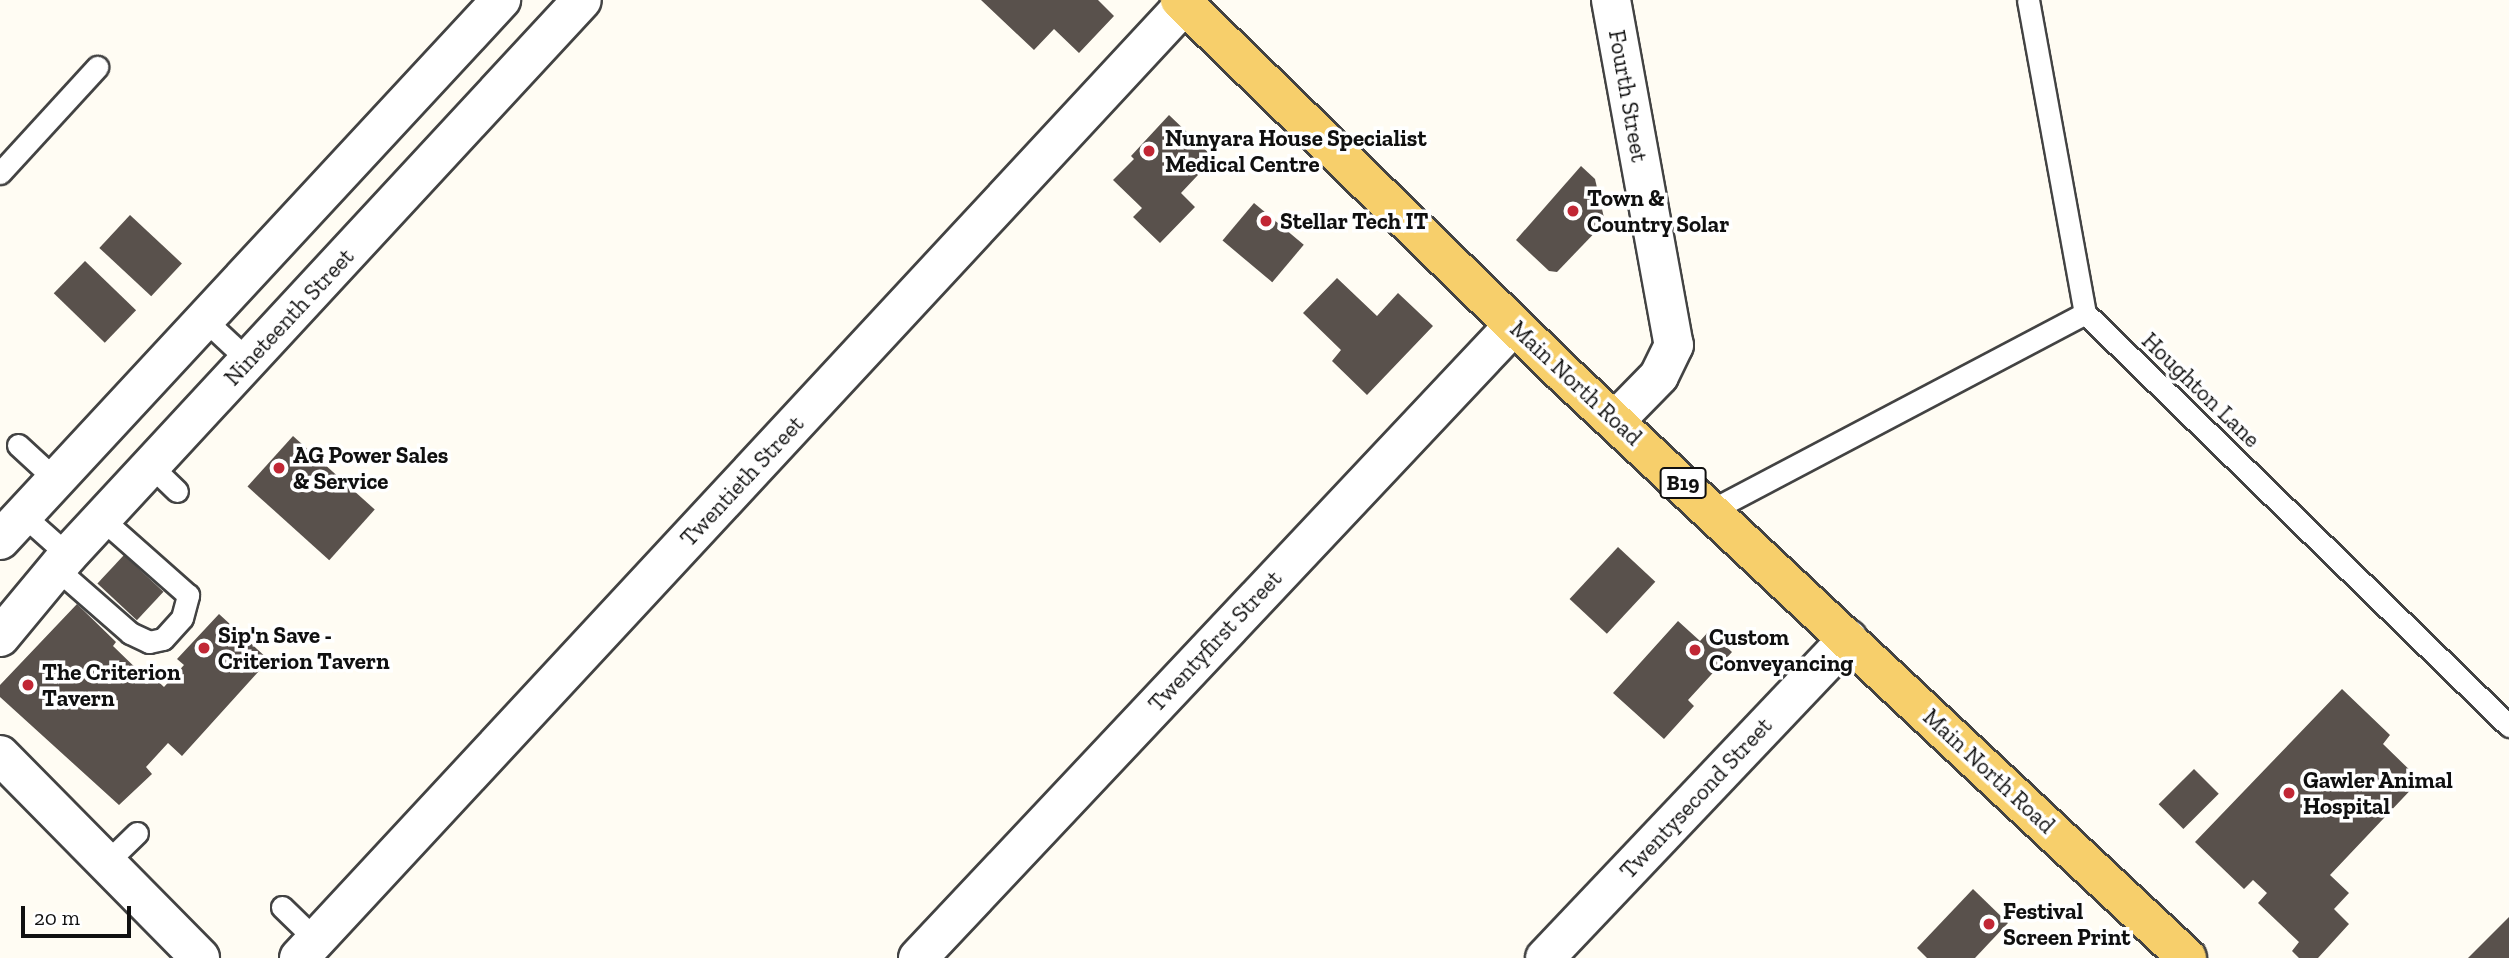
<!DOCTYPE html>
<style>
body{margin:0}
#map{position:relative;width:2509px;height:958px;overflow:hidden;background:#fffcf3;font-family:"Zilla Slab",serif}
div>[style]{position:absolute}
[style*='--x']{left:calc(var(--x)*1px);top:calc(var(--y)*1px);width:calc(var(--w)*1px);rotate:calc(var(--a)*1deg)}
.building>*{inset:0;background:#59514c;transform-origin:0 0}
.roads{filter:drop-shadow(2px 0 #434343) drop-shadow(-2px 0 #434343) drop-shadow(0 2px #434343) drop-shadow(0 -2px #434343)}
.service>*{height:21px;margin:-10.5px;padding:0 10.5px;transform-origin:10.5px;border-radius:10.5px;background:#fff}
.minor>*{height:38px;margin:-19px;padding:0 19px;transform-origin:19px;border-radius:19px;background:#fff}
.tertiary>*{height:38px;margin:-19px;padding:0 19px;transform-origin:19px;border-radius:19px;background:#fff}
.primary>*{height:38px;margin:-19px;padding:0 19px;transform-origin:19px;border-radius:19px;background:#f7cf6b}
.dots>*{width:19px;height:19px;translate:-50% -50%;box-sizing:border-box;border:4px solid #fff;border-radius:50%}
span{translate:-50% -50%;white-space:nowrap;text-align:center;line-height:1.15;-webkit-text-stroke:7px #fff;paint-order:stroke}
.shield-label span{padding:2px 5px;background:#fff;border:2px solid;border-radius:5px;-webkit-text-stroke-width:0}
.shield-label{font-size:21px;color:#101010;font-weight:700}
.street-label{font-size:23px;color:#101010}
.poi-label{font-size:23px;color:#101010;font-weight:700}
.left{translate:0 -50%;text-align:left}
.scale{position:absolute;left:21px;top:906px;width:110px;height:32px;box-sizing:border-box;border:4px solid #101010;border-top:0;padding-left:9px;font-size:21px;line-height:24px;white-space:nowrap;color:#101010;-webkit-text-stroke:5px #fff;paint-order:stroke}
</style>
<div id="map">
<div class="building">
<i style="clip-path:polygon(981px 0,1098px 0,1114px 16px,1079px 53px,1054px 29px,1034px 50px)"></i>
<i style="clip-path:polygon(1169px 115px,1214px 158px,1181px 193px,1195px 207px,1160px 243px,1133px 217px,1142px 208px,1113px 180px,1134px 159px,1131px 156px)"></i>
<i style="clip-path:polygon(1581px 166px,1595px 179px,1605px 222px,1557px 272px,1549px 271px,1516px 240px)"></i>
<i style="left:1254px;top:203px;width:65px;height:49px;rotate:40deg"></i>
<i style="left:130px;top:215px;width:71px;height:45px;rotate:43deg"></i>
<i style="left:85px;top:261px;width:71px;height:45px;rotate:44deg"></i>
<i style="clip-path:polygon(1337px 278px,1377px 316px,1398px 293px,1433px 326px,1367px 395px,1332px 361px,1341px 350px,1303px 313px)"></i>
<i style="left:293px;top:436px;width:110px;height:68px;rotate:42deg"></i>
<i style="left:1618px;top:547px;width:51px;height:71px;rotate:43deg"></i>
<i style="left:124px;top:555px;width:54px;height:39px;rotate:43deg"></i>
<i style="clip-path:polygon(77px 604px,116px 642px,113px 646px,144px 676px,148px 672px,164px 687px,184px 665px,177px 659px,219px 614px,269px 660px,182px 756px,168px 743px,146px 767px,152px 774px,119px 805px,0 697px,0 685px)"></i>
<i style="clip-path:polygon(1678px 621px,1700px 641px,1709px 631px,1732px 652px,1688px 700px,1694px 706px,1664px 739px,1613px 693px)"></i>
<i style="clip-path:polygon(2342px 689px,2390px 735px,2383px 744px,2420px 780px,2330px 875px,2349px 893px,2334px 909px,2349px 924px,2318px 958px,2299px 958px,2292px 951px,2299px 942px,2258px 903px,2267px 893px,2253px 880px,2244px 889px,2195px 842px)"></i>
<i style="left:2194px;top:769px;width:35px;height:50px;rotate:45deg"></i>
<i style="clip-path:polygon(1973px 889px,2008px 923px,1975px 958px,1927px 958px,1917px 948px)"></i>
<i style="clip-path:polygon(2509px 917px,2509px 958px,2468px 958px)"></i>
</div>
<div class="roads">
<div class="service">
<i style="--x:2028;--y:0;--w:318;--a:79.7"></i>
<i style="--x:2085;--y:313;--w:592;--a:44.25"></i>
<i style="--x:0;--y:173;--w:144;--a:-47.5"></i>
<i style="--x:205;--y:320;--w:60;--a:43"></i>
<i style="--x:18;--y:445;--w:52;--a:42.6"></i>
<i style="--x:151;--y:466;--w:36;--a:44"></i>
<i style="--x:1712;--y:510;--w:422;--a:-27.8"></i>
<i style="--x:23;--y:515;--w:60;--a:41.6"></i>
<i style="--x:57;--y:569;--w:97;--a:41.2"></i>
<i style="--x:130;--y:633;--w:21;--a:25"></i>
<i style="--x:149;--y:642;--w:14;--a:-12"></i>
<i style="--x:163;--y:639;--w:28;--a:-48"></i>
<i style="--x:182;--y:618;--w:24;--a:-75"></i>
<i style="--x:188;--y:595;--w:115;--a:-138.5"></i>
<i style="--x:106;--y:863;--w:43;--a:-44.1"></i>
<i style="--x:282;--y:907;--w:47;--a:44.1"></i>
</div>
<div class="minor">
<i style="--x:1611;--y:0;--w:351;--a:79.7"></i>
<i style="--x:1674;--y:345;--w:34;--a:116"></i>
<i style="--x:1659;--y:376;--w:63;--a:134.4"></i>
<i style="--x:0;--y:755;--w:285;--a:45.4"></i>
<i style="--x:299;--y:958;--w:1301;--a:-47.12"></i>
<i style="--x:918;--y:958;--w:869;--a:-46.72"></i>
<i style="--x:1545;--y:958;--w:440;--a:-46.5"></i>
</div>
<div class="tertiary">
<i style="--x:0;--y:540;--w:737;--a:-47.15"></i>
<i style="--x:0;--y:637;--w:107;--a:-50.3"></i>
<i style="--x:68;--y:555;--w:756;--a:-47.2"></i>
</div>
<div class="primary">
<i style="--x:1180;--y:0;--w:539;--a:44.25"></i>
<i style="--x:1566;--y:376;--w:851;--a:43.14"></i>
</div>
</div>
<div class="dots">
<i style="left:1149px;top:151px;background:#c12735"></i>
<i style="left:1573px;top:211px;background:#c12735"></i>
<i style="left:1266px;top:221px;background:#c12735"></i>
<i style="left:279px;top:468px;background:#c12735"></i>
<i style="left:204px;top:648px;background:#c12735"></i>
<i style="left:1695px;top:650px;background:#c12735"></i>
<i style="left:28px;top:685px;background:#c12735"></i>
<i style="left:2289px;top:793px;background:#c12735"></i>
<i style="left:1989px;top:924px;background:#c12735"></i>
</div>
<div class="shield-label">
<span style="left:1683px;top:483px">B19</span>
</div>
<div class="street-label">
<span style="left:1628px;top:96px;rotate:80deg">Fourth Street</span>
<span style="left:289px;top:317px;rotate:-47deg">Nineteenth Street</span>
<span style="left:1576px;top:383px;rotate:43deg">Main North Road</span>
<span style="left:2201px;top:390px;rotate:44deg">Houghton Lane</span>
<span style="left:742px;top:481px;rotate:-47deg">Twentieth Street</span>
<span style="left:1215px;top:641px;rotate:-47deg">Twentyfirst Street</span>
<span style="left:1989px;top:771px;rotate:43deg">Main North Road</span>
<span style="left:1696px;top:798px;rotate:-47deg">Twentysecond Street</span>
</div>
<div class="poi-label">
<span class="left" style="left:1165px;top:151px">Nunyara House Specialist<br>Medical Centre</span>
<span class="left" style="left:1587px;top:211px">Town &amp;<br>Country Solar</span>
<span class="left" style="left:1280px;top:221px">Stellar Tech IT</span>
<span class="left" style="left:293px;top:468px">AG Power Sales<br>&amp; Service</span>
<span class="left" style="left:218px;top:648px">Sip'n Save -<br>Criterion Tavern</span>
<span class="left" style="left:1709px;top:650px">Custom<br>Conveyancing</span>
<span class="left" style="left:42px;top:685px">The Criterion<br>Tavern</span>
<span class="left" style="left:2303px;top:793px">Gawler Animal<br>Hospital</span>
<span class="left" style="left:2003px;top:924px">Festival<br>Screen Print</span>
</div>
<div class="scale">20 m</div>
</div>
